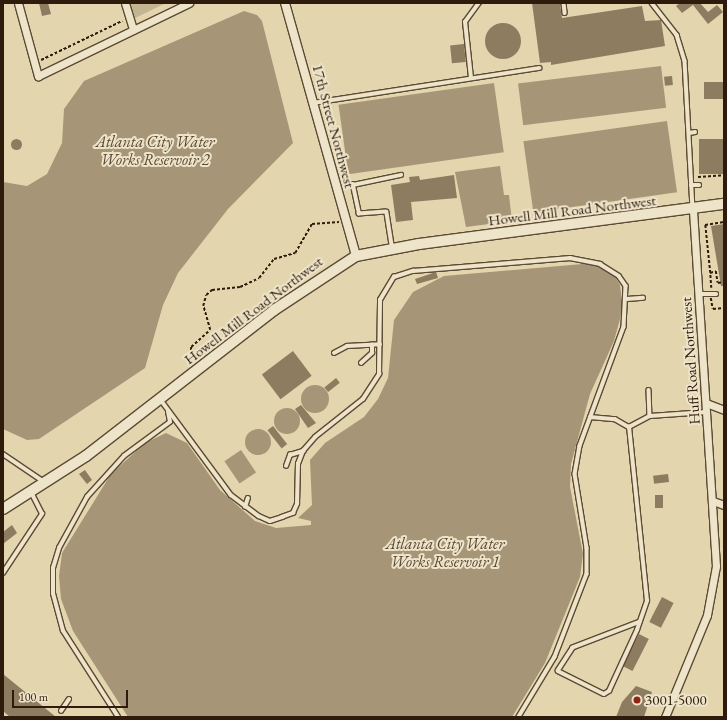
<!DOCTYPE html>
<style>
body{margin:0}
#map{position:relative;width:727px;height:720px;overflow:hidden;background:#e3d5ae;font-family:"EB Garamond",serif}
div>[style]{position:absolute}
[style*='--x']{left:calc(var(--x)*1px);top:calc(var(--y)*1px);width:calc(var(--w)*1px);rotate:calc(var(--a)*1deg)}
.green>*{inset:0;background:#c4b592}
.water>*{inset:0;background:#a69677;transform-origin:0 0}
.round{border-radius:50%}
.building>*{inset:0;background:#8d7c60;transform-origin:0 0}
.path>*{height:1.5px;margin-top:-0.75px;transform-origin:0;background:repeating-linear-gradient(90deg,#2f1b0c 0 3px,transparent 0 5px)}
.roads{filter:drop-shadow(1px 0 #5c4a34) drop-shadow(-1px 0 #5c4a34) drop-shadow(0 1px #5c4a34) drop-shadow(0 -1px #5c4a34)}
.service>*{height:3.5px;margin:-1.75px;padding:0 1.75px;transform-origin:1.75px;border-radius:1.75px;background:#ede4ca}
.minor>*{height:7px;margin:-3.5px;padding:0 3.5px;transform-origin:3.5px;border-radius:3.5px;background:#ede4ca}
.tertiary>*{height:8px;margin:-4px;padding:0 4px;transform-origin:4px;border-radius:4px;background:#ede4ca}
.secondary>*{height:10px;margin:-5px;padding:0 5px;transform-origin:5px;border-radius:5px;background:#ede4ca}
.dots>*{width:11px;height:11px;translate:-50% -50%;box-sizing:border-box;border:2px solid #ede4ca;border-radius:50%}
span{translate:-50% -50%;white-space:nowrap;text-align:center;line-height:1.15;-webkit-text-stroke:4px #ede4ca;paint-order:stroke}
.street-label{font-size:15px;color:#2f1b0c}
.poi-label{font-size:15px;color:#2f1b0c}
.left{translate:0 -50%;text-align:left}
.water-label{font-size:16px;color:#594631;font-style:italic}
.frame{position:absolute;inset:0;border:4px solid #2f1b0c;pointer-events:none}
.scale{position:absolute;left:12px;top:690px;width:116px;height:18px;box-sizing:border-box;border:2px solid #2f1b0c;border-top:0;padding-left:5px;font-size:12px;line-height:14px;white-space:nowrap;color:#2f1b0c;-webkit-text-stroke:3px #ede4ca;paint-order:stroke}
</style>
<div id="map">
<div class="green">
<i style="clip-path:polygon(129px 3px,166px 3px,133px 19px)"></i>
</div>
<div class="water">
<i style="clip-path:polygon(244px 11px,257px 15px,262px 21px,293px 143px,228px 209px,178px 273px,163px 305px,145px 368px,39px 439px,27px 440px,3px 429px,3px 182px,27px 186px,47px 174px,62px 143px,64px 109px,84px 81px)"></i>
<i style="left:661px;top:66px;width:42px;height:144px;rotate:83deg"></i>
<i style="left:494px;top:83px;width:70px;height:157px;rotate:82deg"></i>
<i style="left:667px;top:121px;width:72px;height:145px;rotate:82deg"></i>
<i style="clip-path:polygon(500px 166px,504px 195px,509px 195px,512px 221px,466px 227px,455px 172px)"></i>
<i style="clip-path:polygon(594px 263px,614px 275px,620px 285px,623px 308px,614px 341px,590px 394px,571px 464px,570px 487px,583px 554px,580px 577px,545px 663px,512px 717px,128px 717px,73px 631px,61px 599px,59px 576px,62px 553px,111px 474px,145px 443px,166px 433px,187px 443px,220px 490px,255px 521px,276px 528px,311px 525px,311px 521px,298px 518px,312px 505px,310px 460px,325px 443px,364px 417px,378px 399px,388px 378px,394px 320px,413px 292px,444px 276px)"></i>
<i class="round" style="left:301px;top:385px;width:28px;height:28px"></i>
<i class="round" style="left:274px;top:408px;width:26px;height:26px"></i>
<i class="round" style="left:245px;top:429px;width:26px;height:26px"></i>
<i style="left:241px;top:450px;width:27px;height:20px;rotate:56deg"></i>
</div>
<div class="building">
<i style="clip-path:polygon(39px 3px,48px 3px,51px 14px,42px 16px)"></i>
<i style="clip-path:polygon(532px 3px,560px 3px,562px 18px,642px 6px,645px 21px,661px 20px,665px 46px,551px 65px,551px 62px,540px 63px)"></i>
<i style="clip-path:polygon(680px 3px,700px 3px,708px 12px,717px 5px,723px 12px,708px 24px,693px 5px,682px 13px,676px 6px)"></i>
<i class="round" style="left:485px;top:23px;width:36px;height:36px"></i>
<i style="left:464px;top:44px;width:18px;height:14px;rotate:84deg"></i>
<i style="left:672px;top:76px;width:9px;height:8px;rotate:84deg"></i>
<i style="left:724px;top:82px;width:17px;height:20px;rotate:90deg"></i>
<i class="round" style="left:10.5px;top:138.5px;width:11px;height:11px"></i>
<i style="left:724px;top:139px;width:35px;height:25px;rotate:90deg"></i>
<i style="clip-path:polygon(454px 175px,457px 198px,411px 202px,413px 220px,396px 222px,391px 185px,410px 182px,409px 177px,419px 176px,420px 180px)"></i>
<i style="clip-path:polygon(724px 224px,724px 286px,721px 286px,711px 226px)"></i>
<i style="clip-path:polygon(436px 272px,438px 278px,417px 284px,415px 279px)"></i>
<i style="left:293px;top:351px;width:31px;height:39px;rotate:53deg"></i>
<i style="left:336px;top:378px;width:6px;height:15px;rotate:51deg"></i>
<i style="clip-path:polygon(301px 405px,316px 423px,308px 428px,295px 409px)"></i>
<i style="left:273px;top:426px;width:23px;height:7px;rotate:52deg"></i>
<i style="clip-path:polygon(85px 470px,92px 480px,87px 484px,79px 474px)"></i>
<i style="left:668px;top:474px;width:8px;height:15px;rotate:83deg"></i>
<i style="left:655px;top:495px;width:8px;height:13px"></i>
<i style="clip-path:polygon(12px 525px,17px 533px,3px 544px,3px 532px)"></i>
<i style="left:662px;top:597px;width:13px;height:28px;rotate:27deg"></i>
<i style="left:639px;top:634px;width:11px;height:36px;rotate:27deg"></i>
<i style="clip-path:polygon(3px 674px,56px 717px,10px 717px,3px 711px)"></i>
<i style="clip-path:polygon(636px 686px,652px 692px,644px 717px,616px 717px,622px 702px)"></i>
</div>
<div class="path">
<i style="--x:41;--y:60;--w:90;--a:-25.7"></i>
<i style="--x:698;--y:177;--w:26;--a:-4"></i>
<i style="--x:710;--y:273;--w:48;--a:-95.9"></i>
<i style="--x:705;--y:225;--w:19;--a:-9"></i>
<i style="--x:711;--y:288;--w:15;--a:-94"></i>
<i style="--x:710;--y:273;--w:6;--a:-18"></i>
<i style="--x:716;--y:271;--w:12;--a:81"></i>
<i style="--x:718;--y:283;--w:6;--a:-9"></i>
<i style="--x:711;--y:298;--w:11;--a:80"></i>
<i style="--x:713;--y:309;--w:11;--a:-5"></i>
<i style="--x:190;--y:365;--w:18;--a:-87"></i>
<i style="--x:191;--y:347;--w:25;--a:-42"></i>
<i style="--x:210;--y:330;--w:25;--a:-106"></i>
<i style="--x:203;--y:306;--w:11;--a:-75"></i>
<i style="--x:206;--y:295;--w:8;--a:-40"></i>
<i style="--x:212;--y:290;--w:28;--a:-6"></i>
<i style="--x:240;--y:287;--w:21;--a:-25"></i>
<i style="--x:259;--y:278;--w:24;--a:-52"></i>
<i style="--x:274;--y:259;--w:22;--a:-16"></i>
<i style="--x:295;--y:253;--w:34;--a:-60"></i>
<i style="--x:312;--y:224;--w:27;--a:-4"></i>
</div>
<div class="roads">
<div class="service">
<i style="--x:564;--y:3;--w:10;--a:84"></i>
<i style="--x:652;--y:3;--w:41;--a:52"></i>
<i style="--x:677;--y:35;--w:27;--a:73"></i>
<i style="--x:685;--y:61;--w:147;--a:86.9"></i>
<i style="--x:471;--y:78;--w:56;--a:-96.1"></i>
<i style="--x:465;--y:22;--w:24;--a:-54"></i>
<i style="--x:313;--y:103;--w:229;--a:-8.8"></i>
<i style="--x:689;--y:133;--w:6;--a:-9"></i>
<i style="--x:691;--y:185;--w:8;--a:0"></i>
<i style="--x:392;--y:248;--w:36;--a:-99"></i>
<i style="--x:386;--y:212;--w:27;--a:176"></i>
<i style="--x:359;--y:214;--w:30;--a:-102"></i>
<i style="--x:353;--y:185;--w:49;--a:-11.8"></i>
<i style="--x:699;--y:294;--w:17;--a:0"></i>
<i style="--x:627;--y:299;--w:16;--a:-4"></i>
<i style="--x:334;--y:353;--w:15;--a:-28"></i>
<i style="--x:347;--y:346;--w:33;--a:-3"></i>
<i style="--x:361;--y:363;--w:15;--a:-42"></i>
<i style="--x:372;--y:353;--w:8;--a:-90"></i>
<i style="--x:649;--y:390;--w:26;--a:88"></i>
<i style="--x:650;--y:416;--w:56;--a:-4.1"></i>
<i style="--x:161;--y:400;--w:118;--a:53.6"></i>
<i style="--x:231;--y:495;--w:35;--a:37"></i>
<i style="--x:259;--y:516;--w:12;--a:24"></i>
<i style="--x:270;--y:521;--w:13;--a:-18"></i>
<i style="--x:282;--y:517;--w:12;--a:-20"></i>
<i style="--x:293;--y:513;--w:10;--a:-66"></i>
<i style="--x:297;--y:504;--w:40;--a:-88.6"></i>
<i style="--x:298;--y:464;--w:14;--a:-69"></i>
<i style="--x:303;--y:451;--w:18;--a:-49"></i>
<i style="--x:315;--y:437;--w:61;--a:-38.4"></i>
<i style="--x:363;--y:399;--w:30;--a:-57"></i>
<i style="--x:379;--y:374;--w:74;--a:-89.2"></i>
<i style="--x:380;--y:300;--w:27;--a:-59"></i>
<i style="--x:394;--y:277;--w:20;--a:-18"></i>
<i style="--x:413;--y:271;--w:158;--a:-4.7"></i>
<i style="--x:570;--y:258;--w:31;--a:11"></i>
<i style="--x:600;--y:264;--w:22;--a:32"></i>
<i style="--x:619;--y:276;--w:12;--a:55"></i>
<i style="--x:626;--y:286;--w:41;--a:92.8"></i>
<i style="--x:624;--y:327;--w:127;--a:110.3"></i>
<i style="--x:580;--y:446;--w:28;--a:100"></i>
<i style="--x:575;--y:474;--w:75;--a:80.8"></i>
<i style="--x:587;--y:548;--w:26;--a:90"></i>
<i style="--x:587;--y:574;--w:89;--a:111.1"></i>
<i style="--x:555;--y:657;--w:70;--a:121"></i>
<i style="--x:590;--y:417;--w:25;--a:5"></i>
<i style="--x:615;--y:419;--w:16;--a:30"></i>
<i style="--x:3;--y:454;--w:48;--a:34"></i>
<i style="--x:286;--y:466;--w:12;--a:-70"></i>
<i style="--x:290;--y:455;--w:14;--a:-17"></i>
<i style="--x:245;--y:507;--w:9;--a:-72"></i>
<i style="--x:3;--y:573;--w:71;--a:-56.5"></i>
<i style="--x:42;--y:514;--w:25;--a:-117"></i>
<i style="--x:640;--y:622;--w:72;--a:158.8"></i>
<i style="--x:573;--y:648;--w:27;--a:123"></i>
<i style="--x:558;--y:671;--w:51;--a:26.6"></i>
<i style="--x:604;--y:694;--w:6;--a:-31"></i>
<i style="--x:609;--y:691;--w:67;--a:-65.3"></i>
<i style="--x:637;--y:630;--w:31;--a:-71"></i>
<i style="--x:647;--y:601;--w:175;--a:-95.9"></i>
<i style="--x:629;--y:427;--w:24;--a:-28"></i>
<i style="--x:61;--y:711;--w:14;--a:-56"></i>
<i style="--x:118;--y:717;--w:102;--a:-122.6"></i>
<i style="--x:63;--y:631;--w:38;--a:-105"></i>
<i style="--x:53;--y:594;--w:26;--a:-90"></i>
<i style="--x:53;--y:568;--w:21;--a:-73"></i>
<i style="--x:59;--y:548;--w:58;--a:-61.2"></i>
<i style="--x:87;--y:497;--w:55;--a:-47.9"></i>
<i style="--x:124;--y:456;--w:57;--a:-36.5"></i>
<i style="--x:170;--y:422;--w:10;--a:-101"></i>
</div>
<div class="minor">
<i style="--x:18;--y:3;--w:76;--a:74.7"></i>
<i style="--x:38;--y:76;--w:168;--a:-25.8"></i>
<i style="--x:125;--y:3;--w:28;--a:73"></i>
<i style="--x:706;--y:403;--w:19;--a:21"></i>
<i style="--x:713;--y:501;--w:12;--a:20"></i>
<i style="--x:665;--y:717;--w:110;--a:-67.6"></i>
<i style="--x:707;--y:615;--w:50;--a:-79.6"></i>
<i style="--x:716;--y:566;--w:358;--a:-93.7"></i>
</div>
<div class="tertiary">
<i style="--x:285;--y:3;--w:263;--a:74.3"></i>
</div>
<div class="secondary">
<i style="--x:3;--y:509;--w:98;--a:-32.6"></i>
<i style="--x:86;--y:456;--w:238;--a:-37.8"></i>
<i style="--x:274;--y:310;--w:98;--a:-33.4"></i>
<i style="--x:356;--y:256;--w:64;--a:-10.8"></i>
<i style="--x:419;--y:244;--w:308;--a:-7.5"></i>
</div>
</div>
<div class="dots">
<i style="left:637px;top:700px;background:#8f2418"></i>
</div>
<div class="street-label">
<span style="left:334px;top:126px;rotate:75deg">17th Street Northwest</span>
<span style="left:572px;top:210px;rotate:-7deg">Howell Mill Road Northwest</span>
<span style="left:253px;top:310px;rotate:-37deg">Howell Mill Road Northwest</span>
<span style="left:690px;top:361px;rotate:-94deg">Huff Road Northwest</span>
</div>
<div class="poi-label">
<span class="left" style="left:645px;top:700px">3001-5000</span>
</div>
<div class="water-label">
<span style="left:155px;top:151px">Atlanta City Water<br>Works Reservoir 2</span>
<span style="left:445px;top:553px">Atlanta City Water<br>Works Reservoir 1</span>
</div>
<div class="frame"></div>
<div class="scale">100 m</div>
</div>
